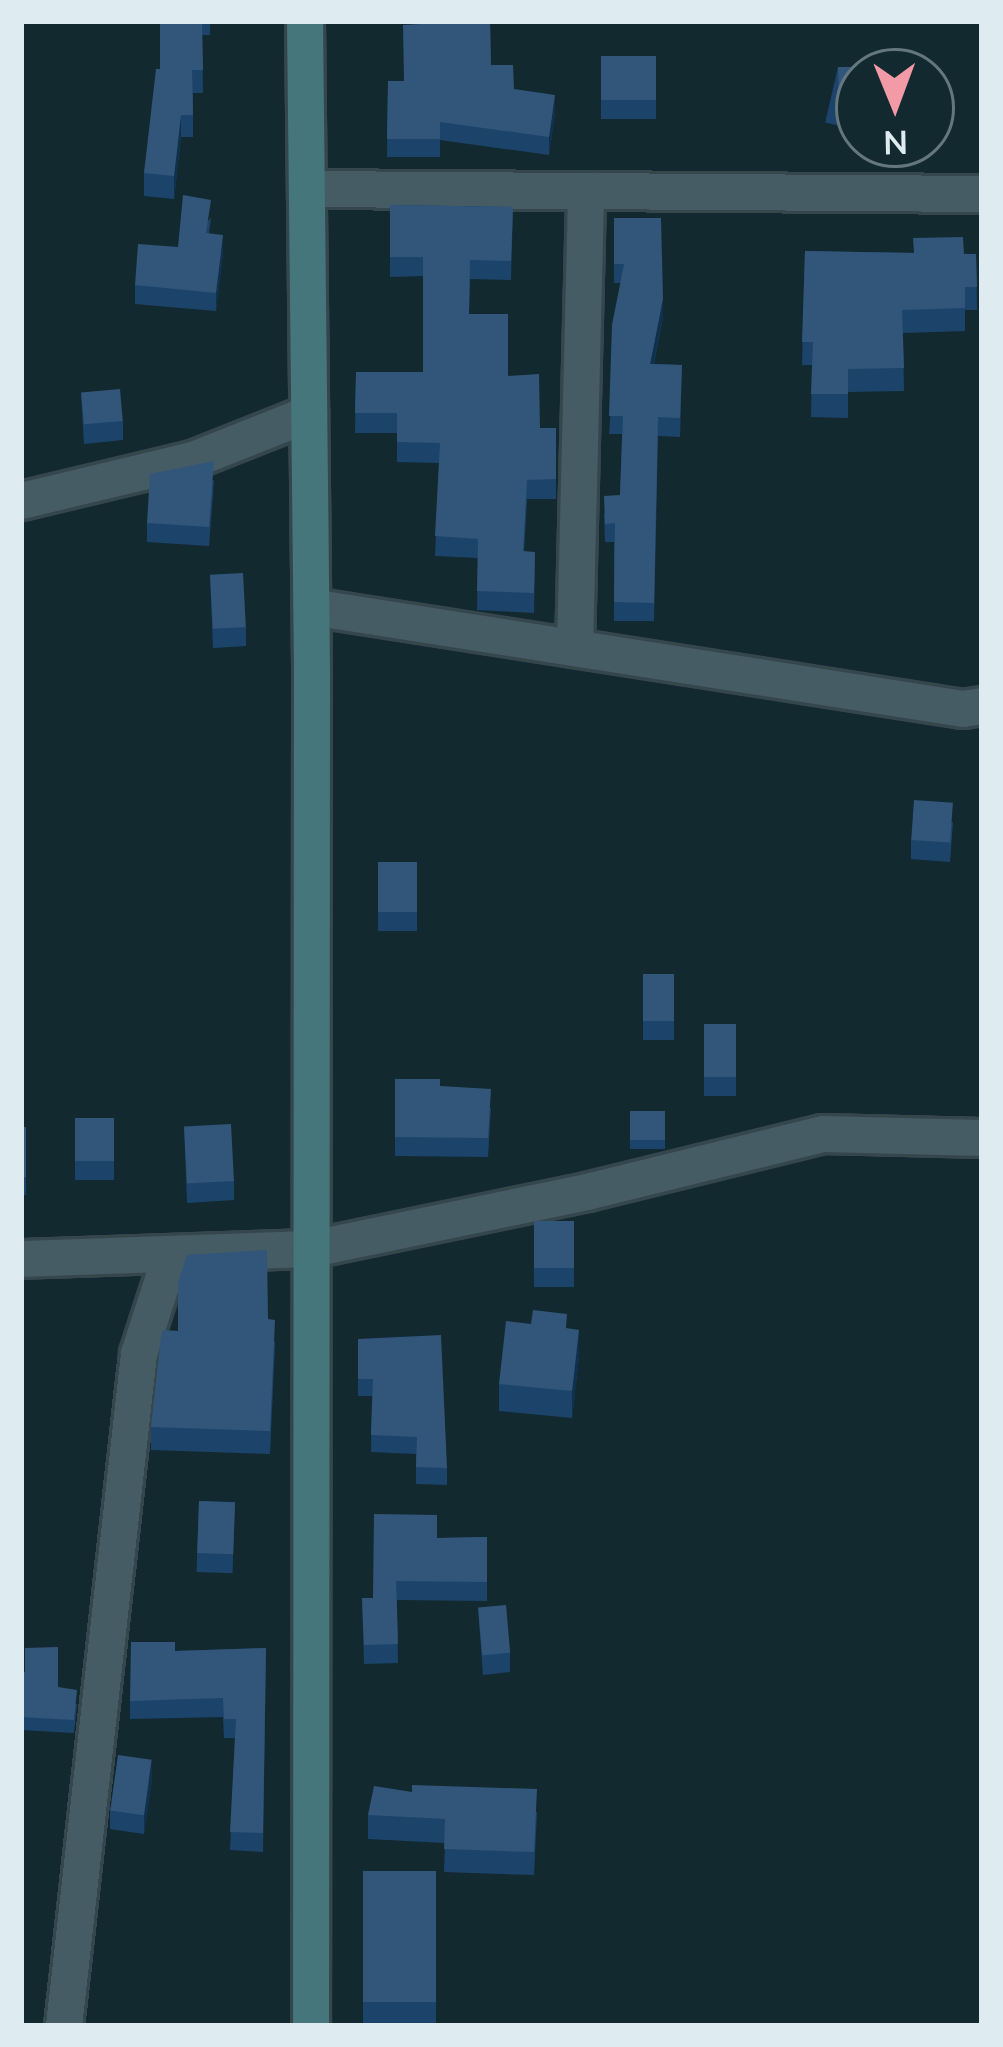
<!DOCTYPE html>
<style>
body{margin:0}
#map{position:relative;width:1003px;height:2047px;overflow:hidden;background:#132930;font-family:"Nunito Sans",sans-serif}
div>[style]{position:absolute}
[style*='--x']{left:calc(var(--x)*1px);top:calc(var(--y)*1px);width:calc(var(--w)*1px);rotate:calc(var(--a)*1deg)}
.roads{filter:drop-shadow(3px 0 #35464c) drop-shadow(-3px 0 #35464c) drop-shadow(0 3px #35464c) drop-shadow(0 -3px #35464c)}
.street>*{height:36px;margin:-18px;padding:0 18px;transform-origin:18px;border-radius:18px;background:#455c65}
.secondary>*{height:36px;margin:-18px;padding:0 18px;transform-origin:18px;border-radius:18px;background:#44767c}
.wall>*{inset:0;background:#1c446b;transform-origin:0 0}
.shaded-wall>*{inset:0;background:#0f314d}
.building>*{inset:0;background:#315679;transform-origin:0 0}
span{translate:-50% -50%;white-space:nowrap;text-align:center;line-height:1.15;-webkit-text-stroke:9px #132930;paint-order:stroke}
.frame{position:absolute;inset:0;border:24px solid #deecf1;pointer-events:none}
.north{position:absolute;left:835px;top:48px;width:120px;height:120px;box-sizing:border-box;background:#132930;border:3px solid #64777d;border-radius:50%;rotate:179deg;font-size:33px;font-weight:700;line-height:48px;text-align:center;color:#deecf1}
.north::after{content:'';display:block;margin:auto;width:42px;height:54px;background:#f39aa7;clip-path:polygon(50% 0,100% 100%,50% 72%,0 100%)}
</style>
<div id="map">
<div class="roads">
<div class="street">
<i style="--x:307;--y:189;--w:675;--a:0.42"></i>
<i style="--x:21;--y:501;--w:177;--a:-13.4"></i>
<i style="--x:193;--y:460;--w:125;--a:-21.6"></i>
<i style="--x:311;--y:607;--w:660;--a:8.89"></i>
<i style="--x:963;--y:709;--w:19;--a:-9"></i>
<i style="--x:575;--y:648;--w:457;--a:-88.6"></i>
<i style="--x:21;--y:1259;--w:291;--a:-2"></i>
<i style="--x:312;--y:1249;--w:281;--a:-11.7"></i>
<i style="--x:587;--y:1192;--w:243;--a:-13.8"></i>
<i style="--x:823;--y:1134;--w:159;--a:1.4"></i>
<i style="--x:64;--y:2026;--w:676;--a:-83.63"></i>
<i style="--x:139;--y:1354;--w:101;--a:-72.1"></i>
</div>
<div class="secondary">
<i style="--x:305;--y:21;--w:651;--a:89.38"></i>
<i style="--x:312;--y:672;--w:1354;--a:90.04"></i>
</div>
</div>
<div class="wall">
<i style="clip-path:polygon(160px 21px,210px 21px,210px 35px,202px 35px,203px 93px,193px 93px,193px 137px,181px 137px,174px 199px,144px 196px,144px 173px,160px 69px)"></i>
<i style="clip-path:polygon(420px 21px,510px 21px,490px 22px,491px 65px,514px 89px,555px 113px,549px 155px,440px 140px,440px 157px,387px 157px,388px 81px,404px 81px)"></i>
<i style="left:656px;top:56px;width:63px;height:55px;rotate:90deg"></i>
<i style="left:838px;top:67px;width:22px;height:57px;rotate:13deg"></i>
<i style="clip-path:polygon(390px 205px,513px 207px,511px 280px,470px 279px,469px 314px,540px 428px,556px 428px,556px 499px,527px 499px,524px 552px,535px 552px,534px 613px,477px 610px,478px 558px,435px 556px,439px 463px,397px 462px,397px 433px,355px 433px,356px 372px,423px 372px,423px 276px,390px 277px)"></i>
<i style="clip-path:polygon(211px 218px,209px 233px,223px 253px,216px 311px,135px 304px,135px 285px)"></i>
<i style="clip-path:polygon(614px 218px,663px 317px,654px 364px,682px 365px,680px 437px,658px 436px,654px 621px,614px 621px,614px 542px,605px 542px,604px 514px,620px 495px,622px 434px,609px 434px,621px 283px,614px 283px)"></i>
<i style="clip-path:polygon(805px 251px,976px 254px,977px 310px,965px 310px,965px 331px,903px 333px,904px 391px,848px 392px,848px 418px,811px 417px,812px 365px,802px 365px)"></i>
<i style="clip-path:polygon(81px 393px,123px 421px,123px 440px,84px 444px)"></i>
<i style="clip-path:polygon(214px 480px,209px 546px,147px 542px,147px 523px)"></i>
<i style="clip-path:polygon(210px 575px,246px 627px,246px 646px,213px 648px)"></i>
<i style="clip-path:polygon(953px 822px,950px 862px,911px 859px,911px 840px)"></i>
<i style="left:378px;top:862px;width:39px;height:69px"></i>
<i style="left:643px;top:974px;width:31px;height:66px"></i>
<i style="left:704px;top:1024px;width:32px;height:72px"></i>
<i style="clip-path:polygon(395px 1079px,491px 1108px,488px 1157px,395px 1156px)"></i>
<i style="left:665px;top:1111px;width:38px;height:35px;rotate:90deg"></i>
<i style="left:75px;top:1118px;width:39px;height:62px"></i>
<i style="clip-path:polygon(184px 1126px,234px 1181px,234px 1200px,187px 1203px)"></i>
<i style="left:21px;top:1127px;width:5px;height:68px"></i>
<i style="left:534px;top:1221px;width:40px;height:66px"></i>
<i style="clip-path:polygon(268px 1319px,275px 1343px,270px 1454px,151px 1450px,151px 1427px,178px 1331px)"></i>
<i style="clip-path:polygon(567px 1329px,579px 1357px,572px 1418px,499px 1411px,499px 1384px)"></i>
<i style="clip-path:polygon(358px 1339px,447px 1468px,447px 1485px,416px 1484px,416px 1454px,371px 1452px,372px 1396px,358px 1396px)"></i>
<i style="left:199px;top:1501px;width:36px;height:71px;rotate:2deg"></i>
<i style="clip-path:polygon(487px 1537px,487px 1601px,397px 1600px,398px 1663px,364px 1664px,362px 1598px,373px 1598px,437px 1538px)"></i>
<i style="clip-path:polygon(478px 1608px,510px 1653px,510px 1672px,483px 1675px)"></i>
<i style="clip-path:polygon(266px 1648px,263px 1852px,230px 1850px,235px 1738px,224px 1738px,223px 1717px,130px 1719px,130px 1701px,175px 1651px)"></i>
<i style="clip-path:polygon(21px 1672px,77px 1704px,74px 1733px,21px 1730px)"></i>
<i style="clip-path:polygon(152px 1779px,144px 1834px,110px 1829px,110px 1810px)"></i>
<i style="clip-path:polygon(537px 1812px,534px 1875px,444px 1872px,445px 1843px,368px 1839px,368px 1815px)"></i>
<i style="left:363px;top:1871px;width:73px;height:155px"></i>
</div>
<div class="shaded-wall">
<i style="clip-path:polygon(555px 95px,555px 113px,549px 155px,549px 137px)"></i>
<i style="clip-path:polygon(181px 115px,181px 137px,174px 199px,174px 176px)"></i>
<i style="clip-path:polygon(223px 235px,223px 253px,216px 311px,216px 293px)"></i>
<i style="clip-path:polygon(663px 299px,663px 317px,650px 382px,650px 364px)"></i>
<i style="clip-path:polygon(579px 1330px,579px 1357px,572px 1418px,572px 1391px)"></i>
<i style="clip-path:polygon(152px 1760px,152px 1779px,144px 1834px,144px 1815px)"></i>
</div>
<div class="building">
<i style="clip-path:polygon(160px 21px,202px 21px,203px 70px,192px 70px,193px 115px,181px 115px,174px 176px,144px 173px,156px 69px,160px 69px)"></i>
<i style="clip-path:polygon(420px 21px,490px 21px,491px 65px,513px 65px,514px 89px,555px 95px,549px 137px,440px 122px,440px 139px,387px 139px,388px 81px,404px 81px,403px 25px,420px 24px)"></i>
<i style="left:656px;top:56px;width:44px;height:55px;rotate:90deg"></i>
<i style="clip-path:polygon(838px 67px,888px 67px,888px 72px,859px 72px,859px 105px,839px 105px)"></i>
<i style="clip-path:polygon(183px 195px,211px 200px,206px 233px,223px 235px,216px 293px,135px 285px,138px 244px,178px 247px)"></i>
<i style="clip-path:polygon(390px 205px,513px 207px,511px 261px,470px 260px,469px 314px,508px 314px,508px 376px,539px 374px,540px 428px,556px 428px,556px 479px,527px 480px,523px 551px,535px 552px,534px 593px,477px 591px,478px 539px,435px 536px,440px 443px,397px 442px,397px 413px,355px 413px,356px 372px,423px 372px,423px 257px,390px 257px)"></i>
<i style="clip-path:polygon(614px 218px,661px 218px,663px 299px,650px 364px,682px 365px,680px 418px,658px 417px,654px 603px,614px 602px,615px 523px,605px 524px,604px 496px,620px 495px,623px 416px,609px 416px,612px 325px,624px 264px,614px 264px)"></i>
<i style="clip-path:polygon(963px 237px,964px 254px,976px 254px,977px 287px,965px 287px,965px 308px,902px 310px,904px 368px,848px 369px,848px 394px,811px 394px,813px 342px,802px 342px,805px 251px,914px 253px,913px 238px)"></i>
<i style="left:120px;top:389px;width:32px;height:39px;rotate:85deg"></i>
<i style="clip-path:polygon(214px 461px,209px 527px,147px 523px,150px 474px)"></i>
<i style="left:243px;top:573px;width:54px;height:33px;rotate:87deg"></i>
<i style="left:914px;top:800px;width:39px;height:40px;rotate:4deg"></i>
<i style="left:378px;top:862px;width:39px;height:50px"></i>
<i style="left:643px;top:974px;width:31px;height:47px"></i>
<i style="left:704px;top:1024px;width:32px;height:53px"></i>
<i style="clip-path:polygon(395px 1079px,440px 1079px,440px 1086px,491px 1089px,488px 1138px,395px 1137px)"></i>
<i style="left:665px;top:1111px;width:29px;height:35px;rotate:90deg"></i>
<i style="left:75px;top:1118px;width:39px;height:43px"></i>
<i style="left:231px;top:1124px;width:57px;height:47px;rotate:87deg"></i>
<i style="left:21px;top:1127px;width:5px;height:50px"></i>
<i style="left:534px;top:1221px;width:40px;height:47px"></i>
<i style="clip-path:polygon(267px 1250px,268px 1319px,275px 1320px,270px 1431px,151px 1427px,161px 1336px,163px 1330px,178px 1331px,178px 1283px,187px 1255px)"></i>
<i style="clip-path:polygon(533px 1310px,567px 1314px,566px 1328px,579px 1330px,572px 1391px,499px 1384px,506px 1321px,531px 1324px)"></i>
<i style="clip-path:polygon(441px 1335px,447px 1468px,416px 1467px,417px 1437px,371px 1435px,373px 1379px,358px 1379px,358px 1339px)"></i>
<i style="left:199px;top:1501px;width:36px;height:52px;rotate:2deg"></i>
<i style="clip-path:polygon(374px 1514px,437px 1515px,437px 1538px,487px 1537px,487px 1582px,396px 1581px,398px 1644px,364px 1645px,362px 1598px,373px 1598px)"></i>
<i style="left:506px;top:1605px;width:48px;height:28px;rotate:85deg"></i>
<i style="clip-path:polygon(131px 1642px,175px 1642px,175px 1651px,266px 1648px,263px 1833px,230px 1832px,236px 1719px,224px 1719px,223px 1698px,130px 1701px)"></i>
<i style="clip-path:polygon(58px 1647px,58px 1687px,77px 1690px,74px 1720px,21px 1717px,21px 1672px,25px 1672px,25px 1648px)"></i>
<i style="left:118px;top:1755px;width:34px;height:56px;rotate:8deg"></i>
<i style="clip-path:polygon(412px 1785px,537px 1789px,534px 1852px,444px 1849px,445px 1819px,368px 1815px,374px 1786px,412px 1792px)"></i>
<i style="left:363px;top:1871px;width:73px;height:131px"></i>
</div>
<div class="frame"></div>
<div class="north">N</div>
</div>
